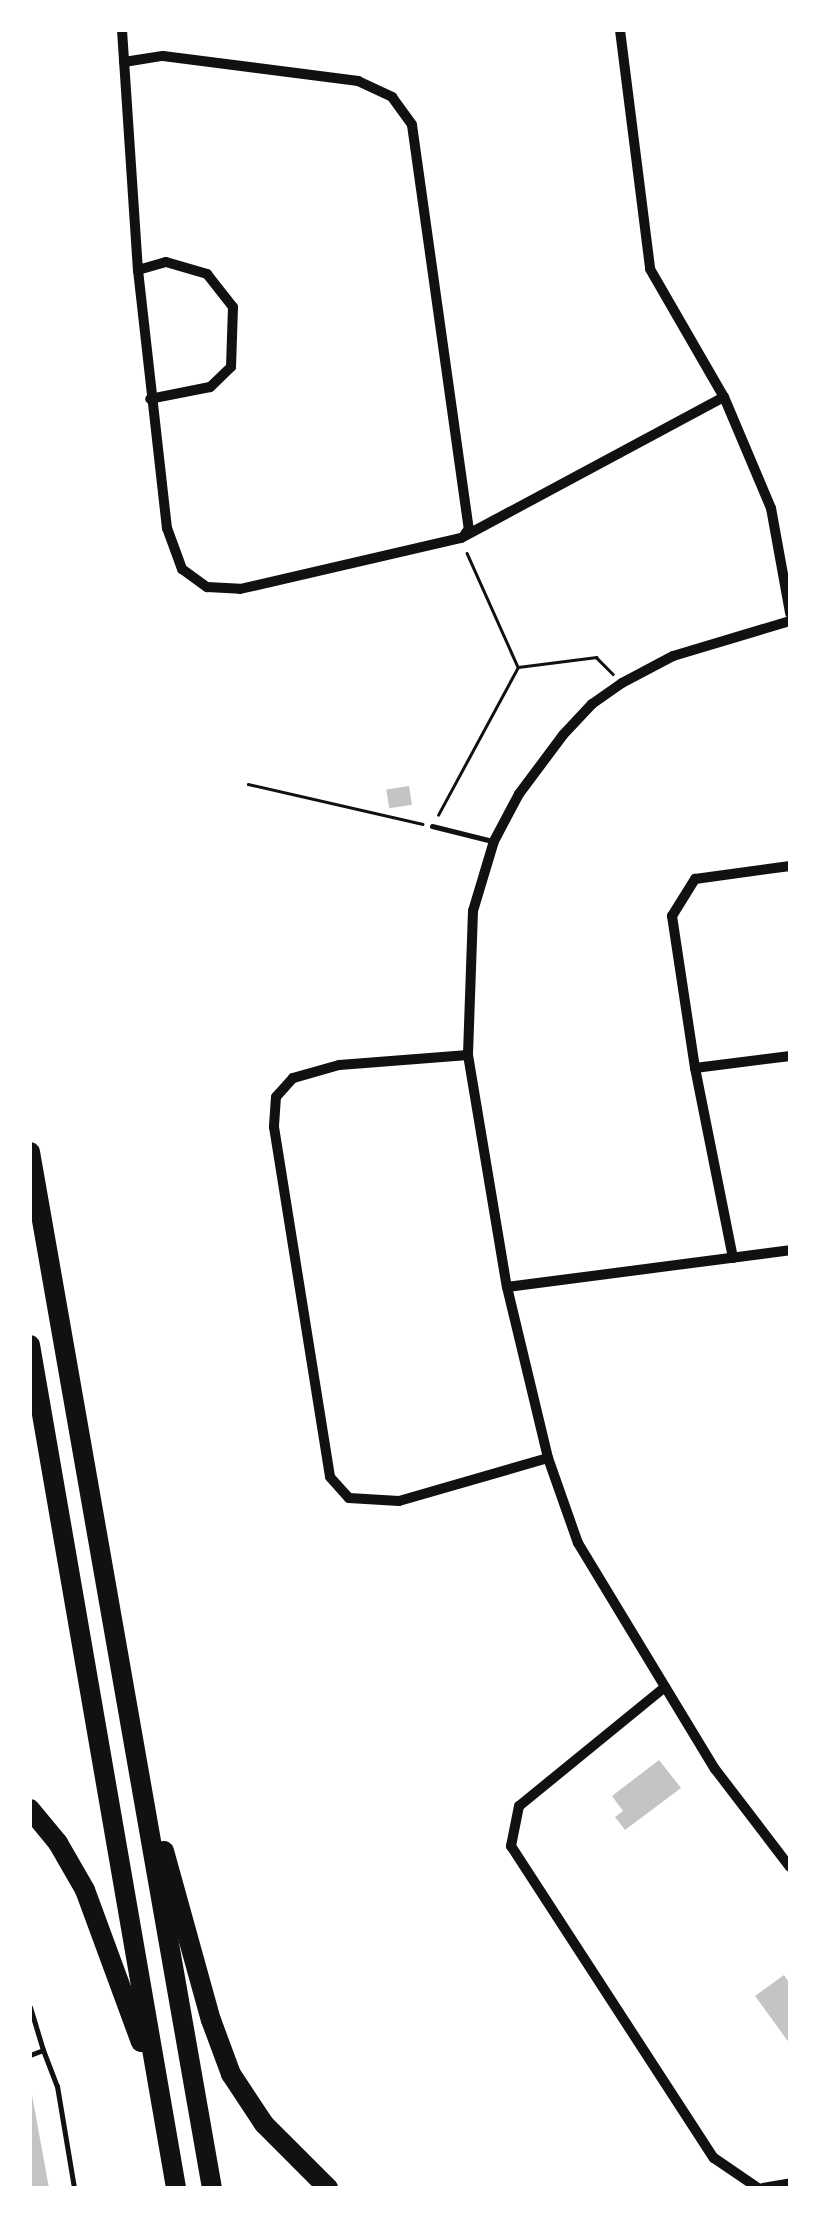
<!DOCTYPE html>
<style>
body{margin:0}
#map{position:relative;width:820px;height:2218px;overflow:hidden;background:#fff;font-family:Figtree,sans-serif}
div>[style]{position:absolute}
[style*='--x']{left:calc(var(--x)*1px);top:calc(var(--y)*1px);width:calc(var(--w)*1px);rotate:calc(var(--a)*1deg)}
.building>*{inset:0;background:#c4c4c4;transform-origin:0 0}
.path>*{height:2.5px;margin:-1.25px;padding:0 1.25px;transform-origin:1.25px;border-radius:1.25px;background:#111}
.service>*{height:5px;margin:-2.5px;padding:0 2.5px;transform-origin:2.5px;border-radius:2.5px;background:#111}
.minor>*{height:10px;margin:-5px;padding:0 5px;transform-origin:5px;border-radius:5px;background:#111}
.motorway>*{height:20px;margin:-10px;padding:0 10px;transform-origin:10px;border-radius:10px;background:#111}
span{translate:-50% -50%;white-space:nowrap;text-align:center;line-height:1.15;-webkit-text-stroke:9px #fff;paint-order:stroke}
.frame{position:absolute;inset:0;border:32px solid #fff;pointer-events:none}
</style>
<div id="map">
<div class="building">
<i style="left:409px;top:786px;width:19px;height:23px;rotate:81deg"></i>
<i style="clip-path:polygon(659px 1760px,681px 1788px,625px 1830px,615px 1817px,623px 1811px,612px 1796px)"></i>
<i style="clip-path:polygon(784px 1975px,790px 1984px,790px 2044px,755px 1996px)"></i>
<i style="clip-path:polygon(30px 2095px,32px 2095px,49px 2188px,30px 2188px)"></i>
</div>
<div class="path">
<i style="--x:467;--y:553;--w:125;--a:65.9"></i>
<i style="--x:518;--y:667;--w:79;--a:-7.3"></i>
<i style="--x:596;--y:657;--w:24;--a:45"></i>
<i style="--x:248;--y:784;--w:179;--a:12.9"></i>
<i style="--x:438;--y:815;--w:168;--a:-61.6"></i>
</div>
<div class="service">
<i style="--x:432;--y:826;--w:62;--a:14"></i>
<i style="--x:30;--y:2007;--w:45;--a:73.2"></i>
<i style="--x:30;--y:2055;--w:14;--a:-21"></i>
<i style="--x:43;--y:2050;--w:39;--a:69"></i>
<i style="--x:57;--y:2086;--w:103;--a:80.5"></i>
</div>
<div class="minor">
<i style="--x:122;--y:30;--w:241;--a:86.2"></i>
<i style="--x:138;--y:270;--w:260;--a:83.6"></i>
<i style="--x:167;--y:528;--w:44;--a:69.9"></i>
<i style="--x:182;--y:569;--w:31;--a:36"></i>
<i style="--x:207;--y:587;--w:33;--a:3"></i>
<i style="--x:240;--y:589;--w:227;--a:-13"></i>
<i style="--x:461;--y:538;--w:298;--a:-28.2"></i>
<i style="--x:620;--y:30;--w:241;--a:82.8"></i>
<i style="--x:650;--y:269;--w:148;--a:60"></i>
<i style="--x:724;--y:397;--w:121;--a:67.1"></i>
<i style="--x:771;--y:508;--w:107;--a:79.7"></i>
<i style="--x:124;--y:62;--w:39;--a:-9"></i>
<i style="--x:163;--y:56;--w:197;--a:7.3"></i>
<i style="--x:358;--y:81;--w:38;--a:25"></i>
<i style="--x:392;--y:97;--w:34;--a:54"></i>
<i style="--x:412;--y:125;--w:408;--a:82"></i>
<i style="--x:469;--y:529;--w:6;--a:129"></i>
<i style="--x:138;--y:270;--w:29;--a:-16"></i>
<i style="--x:166;--y:262;--w:43;--a:16.3"></i>
<i style="--x:207;--y:274;--w:42;--a:51.8"></i>
<i style="--x:233;--y:307;--w:60;--a:91.9"></i>
<i style="--x:231;--y:367;--w:29;--a:136"></i>
<i style="--x:210;--y:387;--w:61;--a:168.7"></i>
<i style="--x:790;--y:621;--w:122;--a:163.3"></i>
<i style="--x:673;--y:656;--w:58;--a:152.1"></i>
<i style="--x:622;--y:683;--w:37;--a:145"></i>
<i style="--x:592;--y:704;--w:42;--a:133.1"></i>
<i style="--x:563;--y:735;--w:74;--a:126.7"></i>
<i style="--x:519;--y:794;--w:53;--a:118"></i>
<i style="--x:494;--y:841;--w:73;--a:106.7"></i>
<i style="--x:473;--y:911;--w:144;--a:92"></i>
<i style="--x:468;--y:1055;--w:235;--a:80.5"></i>
<i style="--x:507;--y:1287;--w:176;--a:76.5"></i>
<i style="--x:548;--y:1458;--w:90;--a:70.6"></i>
<i style="--x:578;--y:1543;--w:264;--a:58.8"></i>
<i style="--x:715;--y:1769;--w:123;--a:52.6"></i>
<i style="--x:468;--y:1055;--w:129;--a:175.6"></i>
<i style="--x:339;--y:1065;--w:48;--a:164.2"></i>
<i style="--x:293;--y:1078;--w:25;--a:132"></i>
<i style="--x:276;--y:1097;--w:30;--a:94"></i>
<i style="--x:274;--y:1127;--w:354;--a:80.9"></i>
<i style="--x:330;--y:1477;--w:28;--a:48"></i>
<i style="--x:349;--y:1498;--w:50;--a:3.4"></i>
<i style="--x:399;--y:1501;--w:155;--a:-16.1"></i>
<i style="--x:695;--y:1068;--w:96;--a:-7.2"></i>
<i style="--x:733;--y:1258;--w:194;--a:-101.3"></i>
<i style="--x:695;--y:1068;--w:154;--a:-98.6"></i>
<i style="--x:672;--y:916;--w:44;--a:-58.1"></i>
<i style="--x:695;--y:879;--w:96;--a:-7.8"></i>
<i style="--x:507;--y:1287;--w:285;--a:-7.4"></i>
<i style="--x:665;--y:1687;--w:188;--a:140.8"></i>
<i style="--x:519;--y:1806;--w:41;--a:101.3"></i>
<i style="--x:511;--y:1846;--w:372;--a:57"></i>
<i style="--x:714;--y:2158;--w:53;--a:34.3"></i>
<i style="--x:763;--y:2188;--w:27;--a:-10"></i>
</div>
<div class="motorway">
<i style="--x:30;--y:1152;--w:1052;--a:80.04"></i>
<i style="--x:30;--y:1345;--w:856;--a:80.17"></i>
<i style="--x:30;--y:1809;--w:44;--a:50.5"></i>
<i style="--x:58;--y:1843;--w:54;--a:60.1"></i>
<i style="--x:85;--y:1890;--w:162;--a:69.8"></i>
<i style="--x:164;--y:1851;--w:175;--a:74.5"></i>
<i style="--x:211;--y:2020;--w:58;--a:69.7"></i>
<i style="--x:231;--y:2074;--w:60;--a:56.6"></i>
<i style="--x:264;--y:2124;--w:91;--a:45"></i>
</div>
<div class="frame"></div>
</div>
